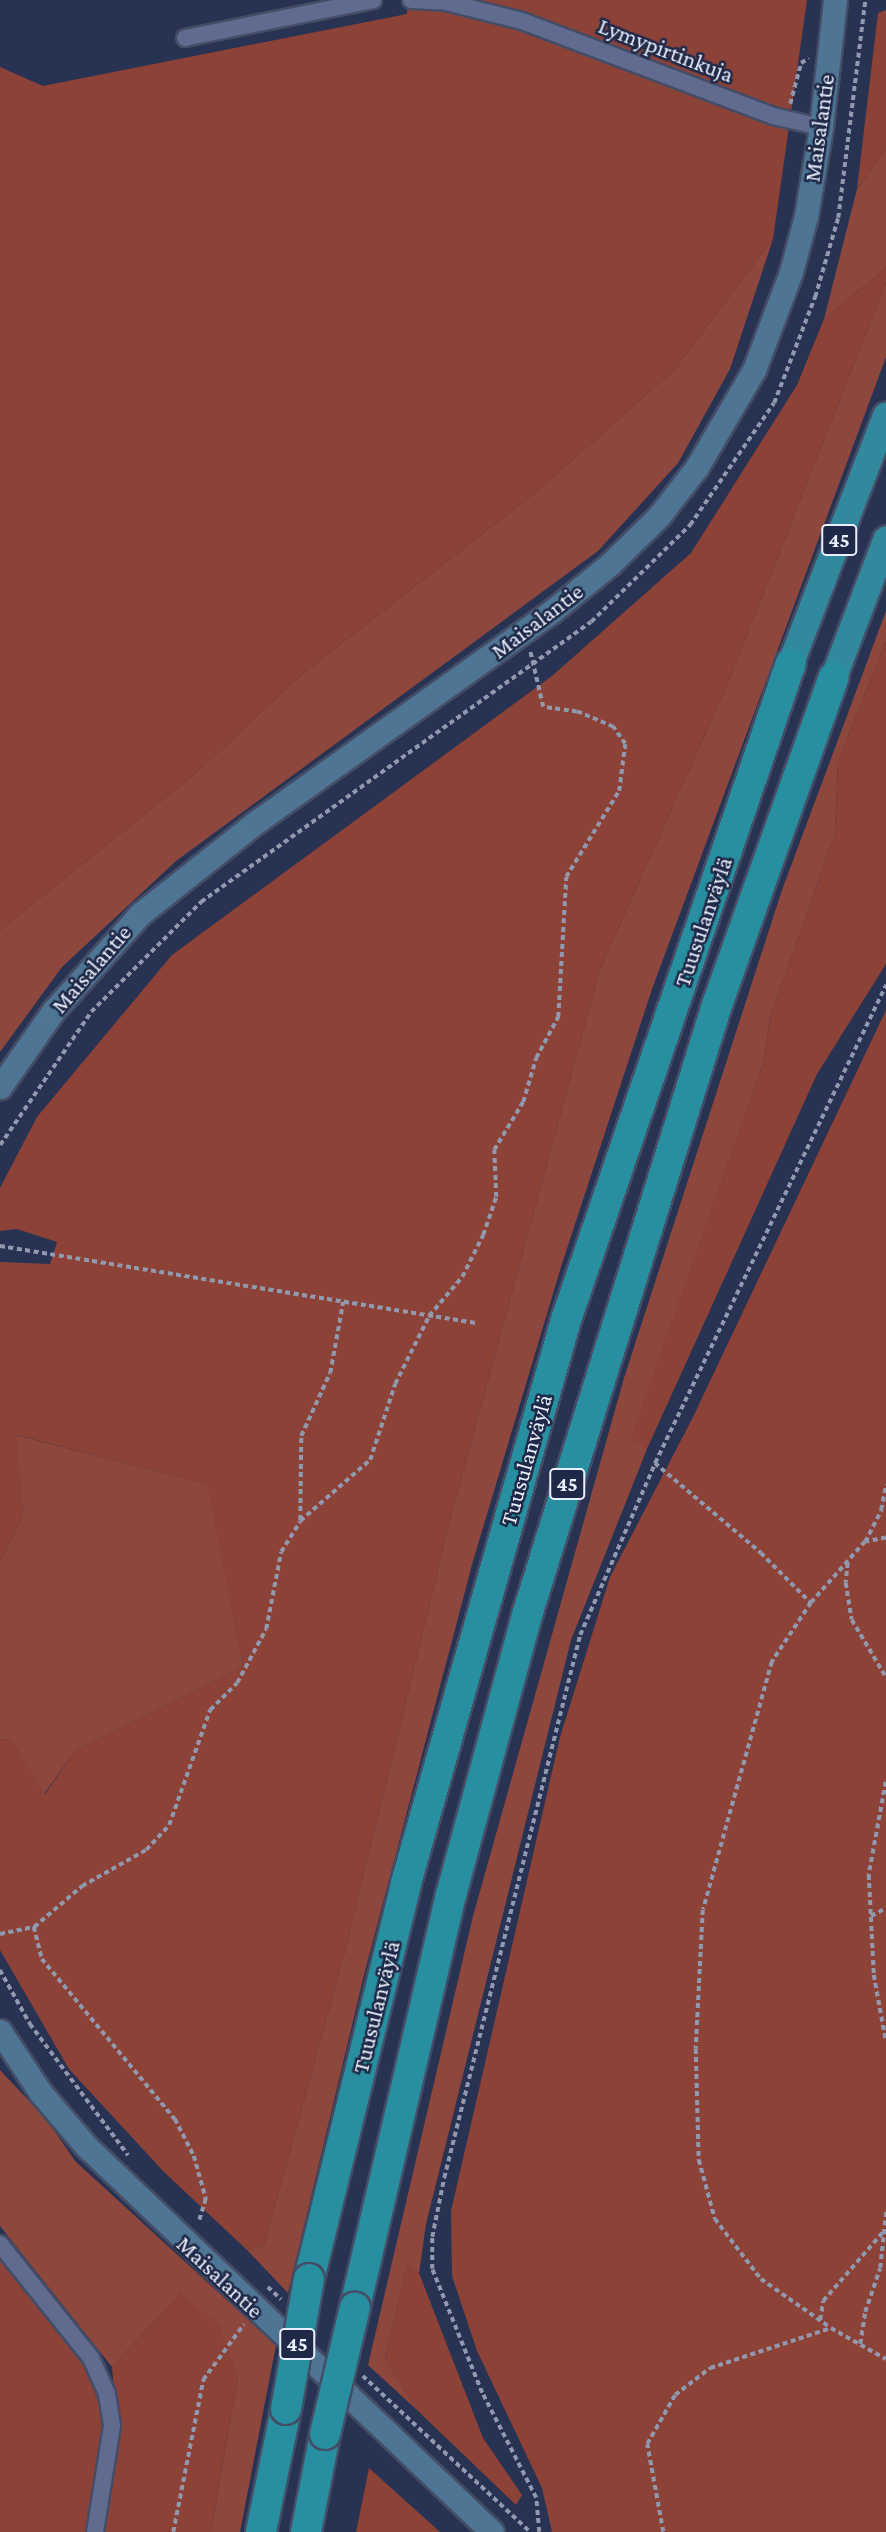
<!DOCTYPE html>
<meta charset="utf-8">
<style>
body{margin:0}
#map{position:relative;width:886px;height:2532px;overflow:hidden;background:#283252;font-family:"Crimson Pro",serif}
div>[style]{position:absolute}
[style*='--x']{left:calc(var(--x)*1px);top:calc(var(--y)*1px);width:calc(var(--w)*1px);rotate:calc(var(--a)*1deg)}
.green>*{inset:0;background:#8e473d}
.forest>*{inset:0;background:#8d4238}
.path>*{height:3.5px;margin-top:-1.75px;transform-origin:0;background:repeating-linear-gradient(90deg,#9199ae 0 5px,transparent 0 8.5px)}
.roads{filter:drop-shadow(2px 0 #454c66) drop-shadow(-2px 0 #454c66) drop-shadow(0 2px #454c66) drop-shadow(0 -2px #454c66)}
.minor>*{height:16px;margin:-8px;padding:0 8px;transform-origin:8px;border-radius:8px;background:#5f6b8f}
.secondary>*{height:23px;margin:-11.5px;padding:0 11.5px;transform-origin:11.5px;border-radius:11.5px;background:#4e7694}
.trunk>*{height:26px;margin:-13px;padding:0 13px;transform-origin:13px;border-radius:13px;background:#32889c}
.motorway>*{height:30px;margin:-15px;padding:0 15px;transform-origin:15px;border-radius:15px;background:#278f9f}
.bridges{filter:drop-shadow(2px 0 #454c66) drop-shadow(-2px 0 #454c66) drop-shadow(0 2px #454c66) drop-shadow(0 -2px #454c66)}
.motorway-bridge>*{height:30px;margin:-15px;padding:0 15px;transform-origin:15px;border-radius:15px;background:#278f9f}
span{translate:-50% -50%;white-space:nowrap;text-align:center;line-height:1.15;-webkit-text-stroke:5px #1e2847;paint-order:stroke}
.shield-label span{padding:2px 5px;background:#1e2847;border:2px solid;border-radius:5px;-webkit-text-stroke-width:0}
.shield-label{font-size:21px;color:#eaeffc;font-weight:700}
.street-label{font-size:23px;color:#eaeffc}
</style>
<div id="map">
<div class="green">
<i style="clip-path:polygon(886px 149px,886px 268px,824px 319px,857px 189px)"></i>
<i style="clip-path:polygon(773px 239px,730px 369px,678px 463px,598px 551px,176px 861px,62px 967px,0 1052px,0 930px,196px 773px,301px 675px,536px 492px,674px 370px)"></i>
<i style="clip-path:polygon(886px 283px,886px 357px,652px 989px,561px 1267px,473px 1561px,364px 1975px,288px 2293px,247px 2250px,264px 2245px,345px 1951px,452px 1512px,600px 969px,727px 685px)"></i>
<i style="clip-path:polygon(886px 611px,886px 642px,838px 761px,835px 834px,770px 1018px,764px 1061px,632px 1436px,647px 1449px,571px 1640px,426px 2224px,419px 2273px,407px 2264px,385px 2359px,418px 2411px,368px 2365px,473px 1916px,624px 1378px,782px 890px)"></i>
<i style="clip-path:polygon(16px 1435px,208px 1484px,243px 1667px,75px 1751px,44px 1794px,11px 1740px,0 1739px,0 1562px,23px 1515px)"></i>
<i style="clip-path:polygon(0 2070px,47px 2120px,75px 2161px,276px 2345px,240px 2532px,211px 2532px,238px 2375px,181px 2294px,112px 2367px,0 2226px)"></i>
</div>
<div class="forest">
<i style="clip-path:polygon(408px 0,807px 0,773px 239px,674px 370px,536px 492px,301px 675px,196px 773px,0 930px,0 67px,43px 86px,407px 14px)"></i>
<i style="clip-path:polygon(886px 10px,886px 149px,857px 189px,878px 13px)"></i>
<i style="clip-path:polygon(886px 268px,886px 283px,727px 685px,600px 969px,452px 1512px,345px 1951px,264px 2245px,247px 2250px,164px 2172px,69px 2069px,0 1950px,0 1739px,11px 1740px,45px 1794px,75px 1751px,243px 1667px,207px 1484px,17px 1435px,23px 1515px,0 1562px,0 1262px,50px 1264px,57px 1242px,17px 1229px,0 1231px,0 1188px,37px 1117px,172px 955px,552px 676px,691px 553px,797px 385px,824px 319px)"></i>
<i style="clip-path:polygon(886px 642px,886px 964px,817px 1074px,647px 1449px,631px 1437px,764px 1061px,770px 1018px,835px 834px,838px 761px)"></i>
<i style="clip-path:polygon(886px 1010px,886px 2532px,552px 2532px,542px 2488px,477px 2351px,452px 2276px,451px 2211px,560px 1737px,610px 1577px,693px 1417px)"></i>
<i style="clip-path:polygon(0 2259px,57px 2326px,83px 2364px,107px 2421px,89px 2532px,0 2532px)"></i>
<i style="clip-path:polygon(407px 2263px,419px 2273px,483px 2438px,522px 2495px,516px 2505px,418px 2411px,385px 2359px)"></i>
<i style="clip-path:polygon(181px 2294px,219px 2325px,238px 2375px,211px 2532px,102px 2532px,119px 2445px,112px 2367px)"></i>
<i style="clip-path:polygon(369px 2468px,440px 2532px,356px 2532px)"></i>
</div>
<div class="path">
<i style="--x:790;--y:104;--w:42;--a:-75"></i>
<i style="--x:801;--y:63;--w:9;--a:-32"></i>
<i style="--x:0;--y:1145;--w:161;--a:-55.6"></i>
<i style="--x:91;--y:1012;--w:156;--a:-45"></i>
<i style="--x:201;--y:902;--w:480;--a:-35.7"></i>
<i style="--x:591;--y:622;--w:139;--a:-44.4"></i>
<i style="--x:690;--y:525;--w:148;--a:-55.5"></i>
<i style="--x:774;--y:403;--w:114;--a:-68.9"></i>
<i style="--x:815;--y:297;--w:82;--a:-73.8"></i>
<i style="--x:838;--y:218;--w:220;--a:-82.9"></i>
<i style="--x:0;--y:1246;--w:482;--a:9.2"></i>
<i style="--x:655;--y:1463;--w:139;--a:40.3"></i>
<i style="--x:761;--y:1553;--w:71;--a:45"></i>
<i style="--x:300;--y:1520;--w:84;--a:-89.3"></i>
<i style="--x:301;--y:1436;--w:69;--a:-65.3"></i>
<i style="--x:330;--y:1373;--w:72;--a:-79.6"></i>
<i style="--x:886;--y:1538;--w:21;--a:169"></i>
<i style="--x:865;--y:1542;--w:81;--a:131.5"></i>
<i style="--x:811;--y:1603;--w:71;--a:123.5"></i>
<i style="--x:772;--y:1662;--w:257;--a:105.5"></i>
<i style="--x:703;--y:1910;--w:139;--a:92.9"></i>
<i style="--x:696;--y:2049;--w:111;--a:88.5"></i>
<i style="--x:699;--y:2160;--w:61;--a:74.8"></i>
<i style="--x:715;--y:2219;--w:76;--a:52.5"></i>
<i style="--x:761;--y:2279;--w:85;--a:35"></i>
<i style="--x:831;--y:2328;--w:63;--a:29.4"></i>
<i style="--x:865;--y:1542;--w:36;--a:-63"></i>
<i style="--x:881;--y:1510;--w:26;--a:-79"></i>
<i style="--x:848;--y:1563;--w:20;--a:96"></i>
<i style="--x:846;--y:1583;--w:37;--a:81"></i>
<i style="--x:852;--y:1620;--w:66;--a:59.2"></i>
<i style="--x:886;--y:1782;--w:95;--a:100.4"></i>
<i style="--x:869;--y:1875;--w:100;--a:87.1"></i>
<i style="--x:874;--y:1975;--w:67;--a:79.7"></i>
<i style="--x:871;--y:1916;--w:17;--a:-28"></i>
<i style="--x:34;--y:1927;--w:33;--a:76"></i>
<i style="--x:42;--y:1959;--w:208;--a:50.3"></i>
<i style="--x:175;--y:2119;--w:42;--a:62.8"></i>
<i style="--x:194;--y:2156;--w:45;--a:74.4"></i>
<i style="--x:206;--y:2199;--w:24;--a:107"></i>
<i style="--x:0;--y:1934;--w:35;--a:-12"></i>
<i style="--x:34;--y:1927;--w:63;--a:-40.5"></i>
<i style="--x:82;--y:1886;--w:73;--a:-29.4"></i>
<i style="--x:146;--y:1850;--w:34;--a:-47"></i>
<i style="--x:169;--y:1825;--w:122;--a:-70.4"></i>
<i style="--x:210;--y:1710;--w:38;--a:-45"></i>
<i style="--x:237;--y:1683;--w:61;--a:-61.8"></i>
<i style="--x:266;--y:1629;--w:78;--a:-79"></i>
<i style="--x:281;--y:1552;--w:36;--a:-58"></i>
<i style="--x:300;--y:1521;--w:93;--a:-41.1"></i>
<i style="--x:370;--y:1460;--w:80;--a:-71.8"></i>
<i style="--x:395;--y:1384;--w:76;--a:-63.4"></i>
<i style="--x:429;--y:1316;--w:51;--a:-49.8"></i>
<i style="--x:462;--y:1277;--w:47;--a:-63.4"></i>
<i style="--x:483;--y:1235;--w:40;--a:-71.1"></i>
<i style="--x:496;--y:1197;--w:47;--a:-92.4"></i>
<i style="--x:494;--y:1150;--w:56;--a:-58.9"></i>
<i style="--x:523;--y:1102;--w:46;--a:-73.5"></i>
<i style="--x:536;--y:1058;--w:47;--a:-61.8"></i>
<i style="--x:558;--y:1017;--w:140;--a:-86.7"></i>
<i style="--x:566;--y:877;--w:101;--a:-58.4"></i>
<i style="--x:619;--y:791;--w:47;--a:-82.7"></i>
<i style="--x:625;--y:744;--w:21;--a:-125"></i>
<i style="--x:613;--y:727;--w:39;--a:-157"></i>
<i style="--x:577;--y:712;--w:34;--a:-172"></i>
<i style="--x:543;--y:707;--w:57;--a:-103.1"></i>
<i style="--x:0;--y:1970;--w:62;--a:60.9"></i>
<i style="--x:30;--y:2024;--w:164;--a:53.2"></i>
<i style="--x:268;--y:2287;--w:18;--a:43"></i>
<i style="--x:820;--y:2320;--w:19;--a:-81"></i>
<i style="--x:823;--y:2301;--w:91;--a:-49"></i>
<i style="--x:860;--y:2344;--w:32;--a:-81"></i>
<i style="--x:865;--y:2312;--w:46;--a:-71.2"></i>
<i style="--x:880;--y:2268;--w:57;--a:-84"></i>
<i style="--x:363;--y:2376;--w:229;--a:43"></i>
<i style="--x:173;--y:2532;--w:155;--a:-78.8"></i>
<i style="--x:203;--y:2380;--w:69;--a:-53.8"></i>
<i style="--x:539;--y:2532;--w:34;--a:-95"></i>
<i style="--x:536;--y:2498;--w:118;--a:-117.2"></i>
<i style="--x:482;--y:2393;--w:134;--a:-112"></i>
<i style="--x:432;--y:2269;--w:32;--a:-90"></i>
<i style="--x:432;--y:2237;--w:60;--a:-78.5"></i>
<i style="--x:444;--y:2178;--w:560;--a:-75.94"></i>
<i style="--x:580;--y:1635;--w:188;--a:-66.4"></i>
<i style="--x:655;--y:1463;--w:531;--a:-64.21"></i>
<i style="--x:663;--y:2532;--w:89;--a:-100.3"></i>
<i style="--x:647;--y:2444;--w:56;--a:-60.3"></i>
<i style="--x:675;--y:2395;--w:44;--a:-37.6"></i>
<i style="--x:710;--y:2368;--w:127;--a:-18.3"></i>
</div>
<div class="roads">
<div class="minor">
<i style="--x:411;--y:0;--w:35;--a:3"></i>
<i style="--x:446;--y:2;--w:78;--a:14"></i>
<i style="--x:522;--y:21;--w:268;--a:20.7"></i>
<i style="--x:773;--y:116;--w:49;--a:12.9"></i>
<i style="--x:185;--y:38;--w:192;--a:-11.4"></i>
<i style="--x:0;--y:2244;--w:146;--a:51.4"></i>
<i style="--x:91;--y:2358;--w:39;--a:66"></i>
<i style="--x:107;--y:2394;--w:32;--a:81"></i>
<i style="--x:112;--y:2426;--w:107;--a:99.1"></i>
</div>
<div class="secondary">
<i style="--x:0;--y:1087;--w:94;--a:-55"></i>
<i style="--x:54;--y:1010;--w:129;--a:-48.1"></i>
<i style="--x:140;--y:914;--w:147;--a:-38.4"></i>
<i style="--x:255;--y:823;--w:364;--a:-35.5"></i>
<i style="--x:551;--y:612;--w:76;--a:-39.1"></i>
<i style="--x:610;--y:564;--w:69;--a:-44.4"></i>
<i style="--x:659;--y:516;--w:62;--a:-52.2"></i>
<i style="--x:697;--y:467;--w:113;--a:-59.6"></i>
<i style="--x:754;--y:370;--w:105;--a:-69.3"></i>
<i style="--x:791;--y:272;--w:58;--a:-75"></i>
<i style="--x:806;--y:216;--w:90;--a:-80.4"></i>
<i style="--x:821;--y:127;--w:128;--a:-83.7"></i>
<i style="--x:0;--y:2031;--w:73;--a:56.7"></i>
<i style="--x:40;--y:2092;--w:71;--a:49.6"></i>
<i style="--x:86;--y:2146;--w:560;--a:43.55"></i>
</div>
<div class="trunk">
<i style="--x:791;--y:663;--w:265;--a:-69"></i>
<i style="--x:834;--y:677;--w:147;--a:-69.2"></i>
</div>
<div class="motorway">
<i style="--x:309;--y:2279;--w:408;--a:-76.2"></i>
<i style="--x:406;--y:1883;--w:585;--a:-74.14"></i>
<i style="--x:566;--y:1320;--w:694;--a:-71.1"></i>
<i style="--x:355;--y:2307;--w:423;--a:-76.9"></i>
<i style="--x:451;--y:1895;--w:293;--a:-74.8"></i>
<i style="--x:528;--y:1612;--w:636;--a:-72.71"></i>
<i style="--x:717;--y:1005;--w:348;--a:-70.4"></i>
<i style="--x:261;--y:2532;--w:126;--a:-78.5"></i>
<i style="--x:306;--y:2532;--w:100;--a:-79"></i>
</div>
</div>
<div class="bridges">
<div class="motorway-bridge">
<i style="--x:286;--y:2409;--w:132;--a:-80"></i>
<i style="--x:325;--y:2434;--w:130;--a:-76.7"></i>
</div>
</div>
<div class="shield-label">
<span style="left:839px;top:540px">45</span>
<span style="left:567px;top:1484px">45</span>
<span style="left:297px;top:2344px">45</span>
</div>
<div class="street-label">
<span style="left:666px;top:50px;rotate:21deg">Lymypirtinkuja</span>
<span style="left:819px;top:128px;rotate:-82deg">Maisalantie</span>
<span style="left:537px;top:621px;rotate:-37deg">Maisalantie</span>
<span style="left:703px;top:922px;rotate:-71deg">Tuusulanväylä</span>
<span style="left:91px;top:969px;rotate:-49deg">Maisalantie</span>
<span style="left:526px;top:1460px;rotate:-74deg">Tuusulanväylä</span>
<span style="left:376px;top:2007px;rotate:-76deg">Tuusulanväylä</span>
<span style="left:220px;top:2277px;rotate:43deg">Maisalantie</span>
</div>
</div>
